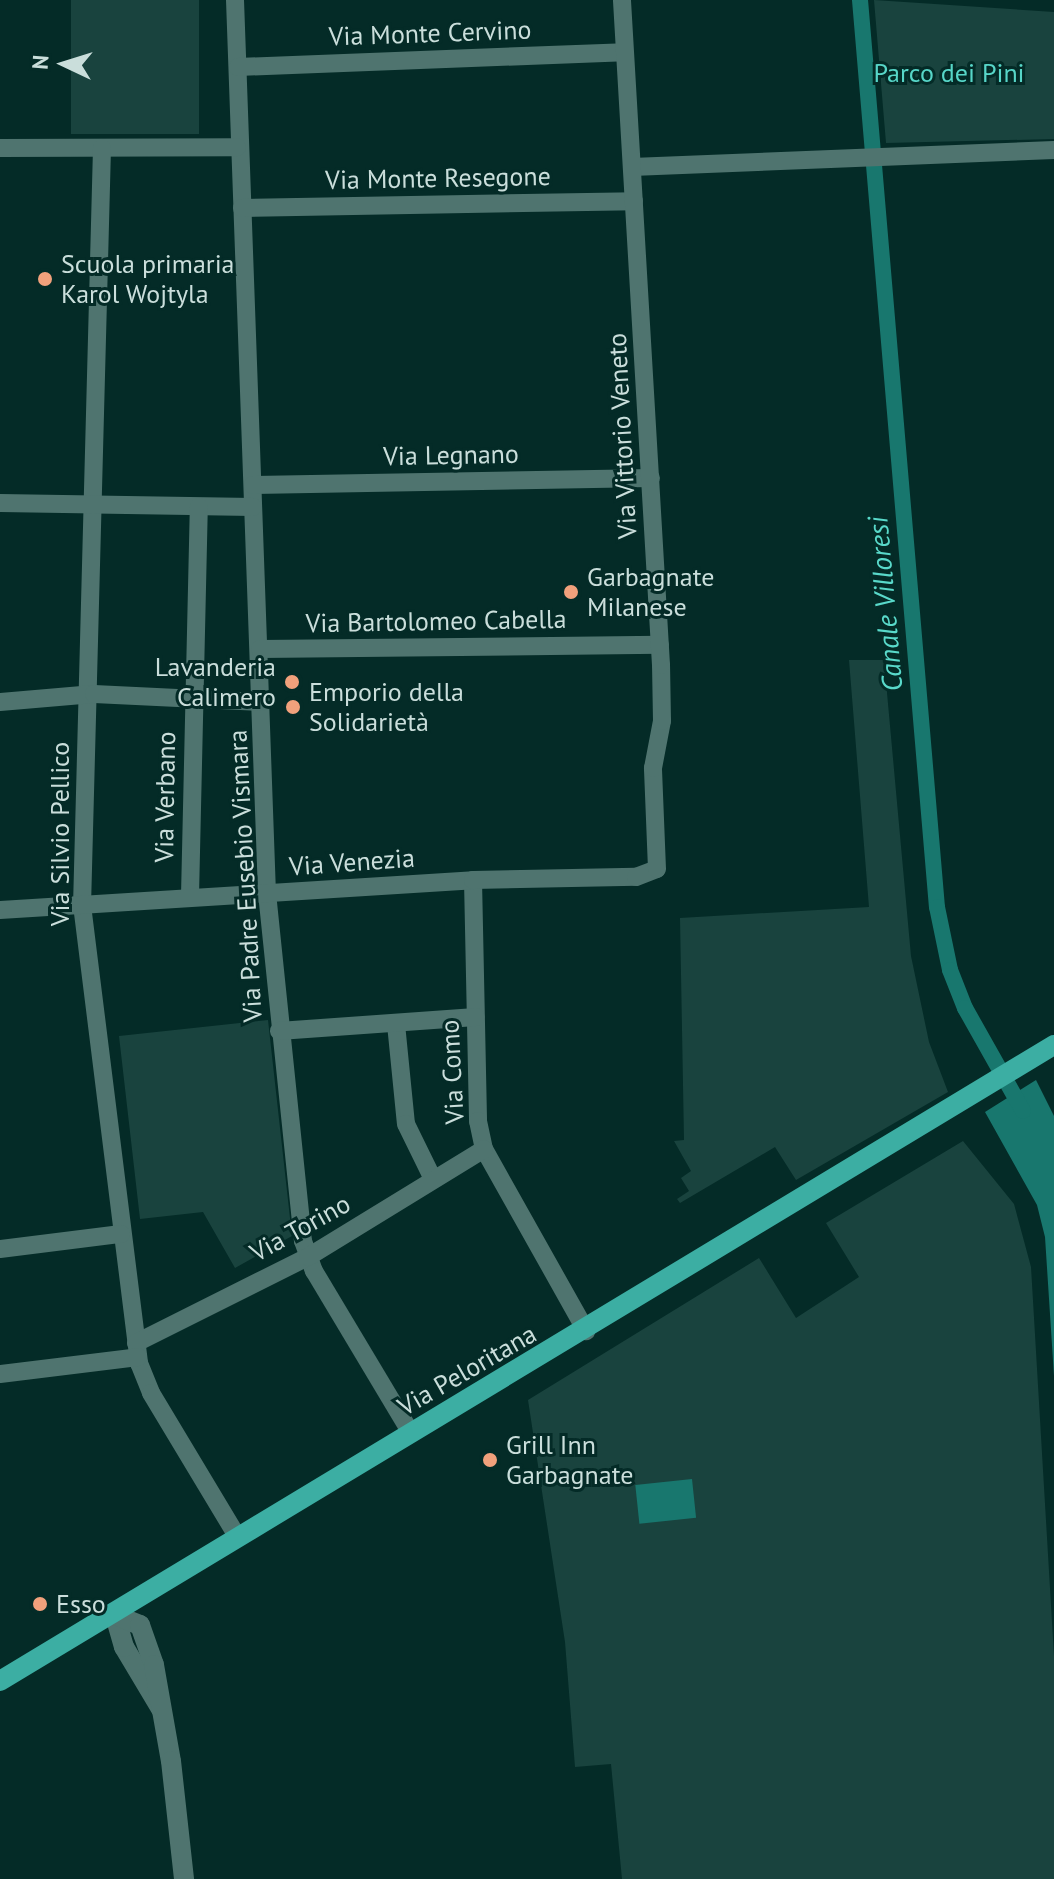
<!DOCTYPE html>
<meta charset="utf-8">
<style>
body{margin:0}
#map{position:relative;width:1054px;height:1879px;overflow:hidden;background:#042b27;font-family:"PT Sans",sans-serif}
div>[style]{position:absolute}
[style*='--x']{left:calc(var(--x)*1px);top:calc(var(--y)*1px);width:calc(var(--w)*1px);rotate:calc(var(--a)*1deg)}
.green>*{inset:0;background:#19433e;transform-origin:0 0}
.water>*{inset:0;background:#18776e;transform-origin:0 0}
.canal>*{height:16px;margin:-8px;padding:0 8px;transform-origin:8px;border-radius:8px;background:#18776e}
.minor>*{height:18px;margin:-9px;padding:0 9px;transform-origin:9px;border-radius:9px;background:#4f746f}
.tertiary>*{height:20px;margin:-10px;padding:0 10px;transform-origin:10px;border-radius:10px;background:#4f746f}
.primary>*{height:20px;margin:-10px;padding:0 10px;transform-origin:10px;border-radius:10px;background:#3caea3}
.dots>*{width:22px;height:22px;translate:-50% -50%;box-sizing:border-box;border:4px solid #042b27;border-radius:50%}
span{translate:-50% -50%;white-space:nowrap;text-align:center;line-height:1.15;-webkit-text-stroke:6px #042b27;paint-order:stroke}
.street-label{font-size:26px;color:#cadedb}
.park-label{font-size:26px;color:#57d6c8}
.poi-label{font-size:26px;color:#cadedb}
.left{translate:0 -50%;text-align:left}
.right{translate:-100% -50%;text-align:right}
.water-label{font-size:28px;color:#59d9ca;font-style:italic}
.north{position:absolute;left:24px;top:24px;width:80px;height:80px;-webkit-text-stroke:6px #042b27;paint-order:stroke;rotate:274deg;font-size:22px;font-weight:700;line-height:32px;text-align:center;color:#cadedb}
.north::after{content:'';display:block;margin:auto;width:28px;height:36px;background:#cadedb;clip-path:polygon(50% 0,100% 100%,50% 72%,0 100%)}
</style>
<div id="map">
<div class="green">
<i style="left:71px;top:0;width:128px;height:134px"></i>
<i style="clip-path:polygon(874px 0,1054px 12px,1054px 139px,886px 143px)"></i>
<i style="clip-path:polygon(849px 660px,884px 660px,911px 956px,929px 1042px,948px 1092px,796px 1180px,775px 1147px,680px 1203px,677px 1199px,689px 1191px,681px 1178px,691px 1171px,674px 1141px,684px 1140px,680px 918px,869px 907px)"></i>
<i style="clip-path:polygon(268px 1020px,292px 1236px,235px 1268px,203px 1212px,140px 1219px,119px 1036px)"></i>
<i style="clip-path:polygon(963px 1141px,1014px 1204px,1031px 1267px,1054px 1656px,1054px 1879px,622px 1879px,611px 1764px,575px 1767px,565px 1642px,528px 1400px,759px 1258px,796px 1318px,859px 1277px,826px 1223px)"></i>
</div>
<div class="water">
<i style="clip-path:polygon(1036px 1080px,1054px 1116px,1054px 1376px,1045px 1237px,1037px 1205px,985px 1112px)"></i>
<i style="left:692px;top:1479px;width:39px;height:57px;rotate:84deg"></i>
</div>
<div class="canal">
<i style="--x:860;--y:0;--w:910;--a:85.15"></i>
<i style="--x:937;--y:907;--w:64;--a:78.3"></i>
<i style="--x:950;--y:970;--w:41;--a:68.5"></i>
<i style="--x:965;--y:1008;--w:118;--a:60.6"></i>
</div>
<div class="minor">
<i style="--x:235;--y:0;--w:894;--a:87.95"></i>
<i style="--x:267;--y:893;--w:350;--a:84.1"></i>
<i style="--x:303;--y:1241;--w:32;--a:70"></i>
<i style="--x:314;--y:1271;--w:189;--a:59.1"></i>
<i style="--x:238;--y:67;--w:386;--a:-2.2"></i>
<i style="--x:0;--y:148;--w:237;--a:-0.2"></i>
<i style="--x:102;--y:148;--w:757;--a:91.51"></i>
<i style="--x:82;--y:905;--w:462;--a:82.9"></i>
<i style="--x:139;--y:1363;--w:32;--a:68"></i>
<i style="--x:151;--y:1393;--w:169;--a:59"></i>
<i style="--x:632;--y:167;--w:422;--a:-2.3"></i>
<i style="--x:242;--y:208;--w:392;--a:-1"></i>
<i style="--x:253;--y:485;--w:398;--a:-1"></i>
<i style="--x:0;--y:503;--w:253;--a:0.9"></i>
<i style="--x:260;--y:649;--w:400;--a:-0.6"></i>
<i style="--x:0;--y:702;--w:94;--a:-4.9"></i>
<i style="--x:94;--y:694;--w:168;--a:2.7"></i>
<i style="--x:473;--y:880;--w:241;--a:88.8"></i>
<i style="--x:478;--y:1121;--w:29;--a:78"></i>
<i style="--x:484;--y:1149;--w:209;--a:60.7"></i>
<i style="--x:190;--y:896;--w:389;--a:-88.7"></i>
<i style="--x:0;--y:910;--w:474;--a:-3.6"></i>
<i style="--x:473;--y:880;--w:163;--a:-1.1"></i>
<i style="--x:636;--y:877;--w:22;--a:-21"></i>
<i style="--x:657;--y:869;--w:101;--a:-92.3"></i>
<i style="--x:653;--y:768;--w:48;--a:-79.2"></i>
<i style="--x:662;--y:721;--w:56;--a:-91"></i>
<i style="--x:661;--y:665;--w:666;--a:-93.36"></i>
<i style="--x:396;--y:1024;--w:100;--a:84.3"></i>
<i style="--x:406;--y:1124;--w:61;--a:63.9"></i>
<i style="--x:279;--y:1031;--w:197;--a:-4.1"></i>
<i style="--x:0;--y:1249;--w:122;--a:-7.1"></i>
<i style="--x:136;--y:1343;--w:192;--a:-26.6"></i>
<i style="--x:308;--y:1257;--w:206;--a:-31.5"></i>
<i style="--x:0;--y:1374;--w:139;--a:-7"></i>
</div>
<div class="tertiary">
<i style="--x:161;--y:1709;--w:72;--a:-120.8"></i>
<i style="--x:124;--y:1647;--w:33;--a:-106"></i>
<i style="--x:115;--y:1615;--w:27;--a:22"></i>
<i style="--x:140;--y:1625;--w:42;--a:70.7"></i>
<i style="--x:154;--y:1665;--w:97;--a:80"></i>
<i style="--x:171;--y:1761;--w:119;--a:83.7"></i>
</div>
<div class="primary">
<i style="--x:0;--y:1681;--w:1231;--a:-31.11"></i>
</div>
<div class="dots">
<i style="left:45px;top:279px;background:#f1a17c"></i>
<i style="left:571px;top:592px;background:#f1a17c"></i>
<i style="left:292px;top:682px;background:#f1a17c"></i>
<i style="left:293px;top:707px;background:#f1a17c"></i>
<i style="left:490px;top:1460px;background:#f1a17c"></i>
<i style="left:40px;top:1604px;background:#f1a17c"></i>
</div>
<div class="street-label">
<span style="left:430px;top:33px;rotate:-2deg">Via Monte Cervino</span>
<span style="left:438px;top:178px;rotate:-1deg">Via Monte Resegone</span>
<span style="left:622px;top:436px;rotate:-93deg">Via Vittorio Veneto</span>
<span style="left:451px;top:455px;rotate:-1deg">Via Legnano</span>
<span style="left:436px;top:621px;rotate:-1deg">Via Bartolomeo Cabella</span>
<span style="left:165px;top:797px;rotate:-89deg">Via Verbano</span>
<span style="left:60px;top:834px;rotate:-90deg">Via Silvio Pellico</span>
<span style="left:352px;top:862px;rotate:-4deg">Via Venezia</span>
<span style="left:245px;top:876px;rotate:-93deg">Via Padre Eusebio Vismara</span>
<span style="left:452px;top:1072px;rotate:-93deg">Via Como</span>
<span style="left:300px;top:1228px;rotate:-29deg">Via Torino</span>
<span style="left:467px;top:1370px;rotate:-30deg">Via Peloritana</span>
</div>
<div class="park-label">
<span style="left:949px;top:73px">Parco dei Pini</span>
</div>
<div class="poi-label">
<span class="left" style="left:61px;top:279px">Scuola primaria<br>Karol Wojtyla</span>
<span class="left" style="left:587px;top:592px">Garbagnate<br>Milanese</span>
<span class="right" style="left:276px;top:682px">Lavanderia<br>Calimero</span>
<span class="left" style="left:309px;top:707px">Emporio della<br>Solidarietà</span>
<span class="left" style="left:506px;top:1460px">Grill Inn<br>Garbagnate</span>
<span class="left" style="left:56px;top:1604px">Esso</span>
</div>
<div class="water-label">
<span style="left:885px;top:604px;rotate:-95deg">Canale Villoresi</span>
</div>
<div class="north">N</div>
</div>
